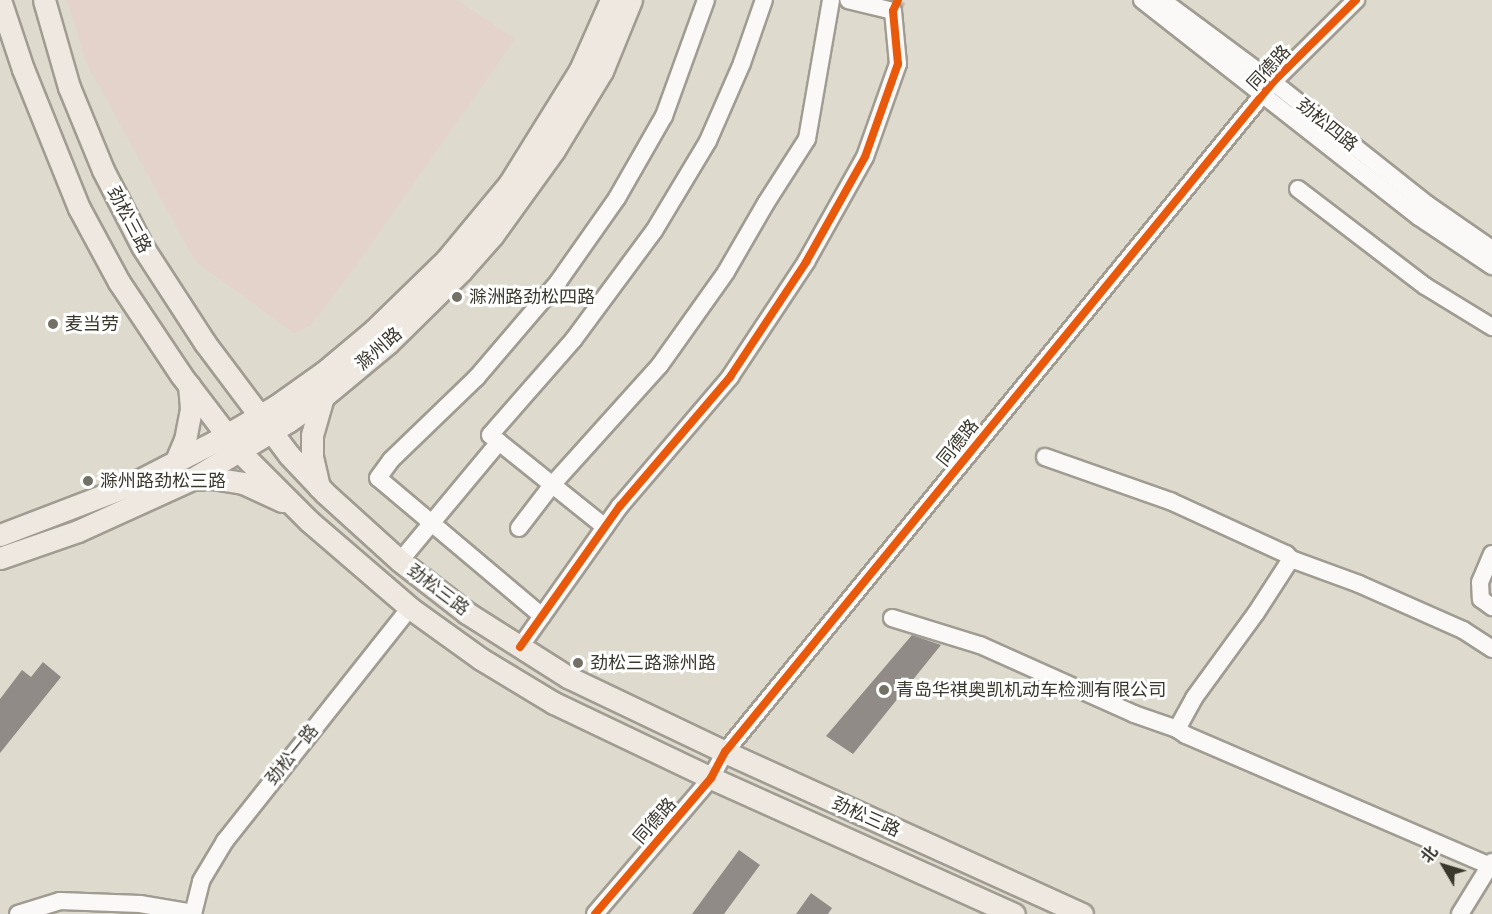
<!DOCTYPE html>
<meta charset="utf-8">
<style>
body{margin:0}
#map{position:relative;width:1492px;height:914px;overflow:hidden;background:#dedacd;font-family:Jost,"Noto Sans SC",sans-serif}
div>[style]{position:absolute}
[style*='--x']{left:calc(var(--x)*1px);top:calc(var(--y)*1px);width:calc(var(--w)*1px);rotate:calc(var(--a)*1deg)}
.industrial>*{inset:0;background:#e4d3cb}
.building>*{inset:0;background:#908b87}
.minor-tunnel>*{height:16px;margin-top:-8px;transform-origin:0;background:repeating-linear-gradient(90deg,#bdb9ad 0 16px,transparent 0 24px)}
.roads{filter:drop-shadow(2px 0 #a09c92) drop-shadow(-2px 0 #a09c92) drop-shadow(0 2px #a09c92) drop-shadow(0 -2px #a09c92)}
.minor>*{height:16px;margin:-8px;padding:0 8px;transform-origin:8px;border-radius:8px;background:#faf9f8}
.major>*{height:21px;margin:-10.5px;padding:0 10.5px;transform-origin:10.5px;border-radius:10.5px;background:#eee8e1}
.cycleway>*{height:8px;margin:-4px;padding:0 4px;transform-origin:4px;border-radius:4px;background:#e8590c}
.dots>*{width:16px;height:16px;translate:-50% -50%;box-sizing:border-box;border:3px solid #fff;border-radius:50%}
span{translate:-50% -50%;white-space:nowrap;text-align:center;line-height:1.15;-webkit-text-stroke:6px #fff;paint-order:stroke}
.street-label{font-size:18px;color:#3a372d}
.poi-label{font-size:18px;color:#3a372d}
.left{translate:0 -50%;text-align:left}
.north{position:absolute;left:1414px;top:836px;width:60px;height:60px;-webkit-text-stroke:4px #fff;paint-order:stroke;rotate:308deg;font-size:16px;font-weight:700;line-height:24px;text-align:center;color:#3a372d}
.north::after{content:'';display:block;margin:auto;width:21px;height:27px;background:#3a372d;clip-path:polygon(50% 0,100% 100%,50% 72%,0 100%)}
</style>
<div id="map">
<div class="industrial">
<i style="clip-path:polygon(67px 0,457px 0,515px 39px,352px 271px,310px 326px,294px 333px,195px 261px,86px 62px)"></i>
</div>
<div class="building">
<i style="clip-path:polygon(912px 635px,941px 645px,853px 754px,826px 736px)"></i>
<i style="clip-path:polygon(43px 662px,61px 677px,0 753px,0 699px,22px 670px,31px 677px)"></i>
<i style="clip-path:polygon(739px 850px,760px 865px,724px 914px,692px 914px)"></i>
<i style="clip-path:polygon(811px 893px,832px 908px,828px 914px,796px 914px)"></i>
</div>
<div class="minor-tunnel">
<i style="--x:893;--y:11;--w:12;--a:-66"></i>
</div>
<div class="roads">
<div class="minor">
<i style="--x:1142;--y:0;--w:352;--a:38.1"></i>
<i style="--x:1419;--y:217;--w:88;--a:33.9"></i>
<i style="--x:1162;--y:0;--w:138;--a:36.5"></i>
<i style="--x:1273;--y:82;--w:196;--a:38.4"></i>
<i style="--x:1427;--y:204;--w:79;--a:34.7"></i>
<i style="--x:1298;--y:189;--w:160;--a:37.4"></i>
<i style="--x:1425;--y:286;--w:79;--a:31.5"></i>
<i style="--x:1045;--y:457;--w:133;--a:19.4"></i>
<i style="--x:1170;--y:501;--w:128;--a:24.6"></i>
<i style="--x:1286;--y:554;--w:7;--a:45"></i>
<i style="--x:1291;--y:559;--w:72;--a:20.2"></i>
<i style="--x:1359;--y:584;--w:114;--a:23.9"></i>
<i style="--x:1463;--y:630;--w:35;--a:33"></i>
<i style="--x:605;--y:527;--w:147;--a:-141.3"></i>
<i style="--x:490;--y:435;--w:128;--a:-48.8"></i>
<i style="--x:574;--y:339;--w:134;--a:-53.5"></i>
<i style="--x:654;--y:231;--w:105;--a:-59"></i>
<i style="--x:708;--y:141;--w:85;--a:-66.4"></i>
<i style="--x:742;--y:63;--w:67;--a:-70.8"></i>
<i style="--x:519;--y:528;--w:54;--a:-52.5"></i>
<i style="--x:552;--y:485;--w:161;--a:-48"></i>
<i style="--x:660;--y:365;--w:114;--a:-54.6"></i>
<i style="--x:726;--y:272;--w:80;--a:-59.9"></i>
<i style="--x:766;--y:203;--w:76;--a:-57.4"></i>
<i style="--x:807;--y:139;--w:141;--a:-80.2"></i>
<i style="--x:1492;--y:554;--w:30;--a:113"></i>
<i style="--x:1480;--y:582;--w:17;--a:87"></i>
<i style="--x:1481;--y:599;--w:14;--a:36"></i>
<i style="--x:400;--y:561;--w:155;--a:-50.2"></i>
<i style="--x:542;--y:616;--w:214;--a:-139.9"></i>
<i style="--x:378;--y:478;--w:22;--a:-54"></i>
<i style="--x:391;--y:460;--w:120;--a:-44"></i>
<i style="--x:477;--y:377;--w:125;--a:-49.5"></i>
<i style="--x:558;--y:282;--w:103;--a:-54.9"></i>
<i style="--x:617;--y:198;--w:95;--a:-60.2"></i>
<i style="--x:664;--y:116;--w:123;--a:-70.1"></i>
<i style="--x:892;--y:618;--w:92;--a:17.1"></i>
<i style="--x:980;--y:645;--w:169;--a:24.1"></i>
<i style="--x:1134;--y:714;--w:46;--a:19.2"></i>
<i style="--x:1177;--y:729;--w:11;--a:34"></i>
<i style="--x:1186;--y:735;--w:333;--a:23.3"></i>
<i style="--x:520;--y:647;--w:173;--a:-54.7"></i>
<i style="--x:620;--y:506;--w:170;--a:-49.5"></i>
<i style="--x:730;--y:377;--w:138;--a:-56.5"></i>
<i style="--x:806;--y:262;--w:120;--a:-60.7"></i>
<i style="--x:865;--y:157;--w:99;--a:-70.5"></i>
<i style="--x:898;--y:64;--w:53;--a:-95.4"></i>
<i style="--x:893;--y:11;--w:46;--a:-166.3"></i>
<i style="--x:1177;--y:729;--w:35;--a:-61"></i>
<i style="--x:1194;--y:698;--w:105;--a:-53.9"></i>
<i style="--x:1256;--y:613;--w:64;--a:-57.1"></i>
<i style="--x:18;--y:914;--w:44;--a:-17.2"></i>
<i style="--x:60;--y:901;--w:80;--a:2.1"></i>
<i style="--x:140;--y:904;--w:54;--a:9.6"></i>
<i style="--x:193;--y:914;--w:34;--a:-76"></i>
<i style="--x:201;--y:881;--w:47;--a:-59"></i>
<i style="--x:225;--y:841;--w:298;--a:-51.6"></i>
<i style="--x:595;--y:914;--w:179;--a:-49.5"></i>
<i style="--x:711;--y:778;--w:30;--a:-62"></i>
<i style="--x:725;--y:752;--w:866;--a:-50.72"></i>
<i style="--x:1273;--y:82;--w:117;--a:-44.7"></i>
<i style="--x:1460;--y:914;--w:61;--a:-58.4"></i>
</div>
<div class="major">
<i style="--x:0;--y:0;--w:73;--a:71.6"></i>
<i style="--x:23;--y:69;--w:150;--a:68.1"></i>
<i style="--x:79;--y:208;--w:84;--a:61.6"></i>
<i style="--x:119;--y:282;--w:112;--a:56.3"></i>
<i style="--x:181;--y:375;--w:96;--a:52.7"></i>
<i style="--x:239;--y:451;--w:99;--a:45"></i>
<i style="--x:309;--y:521;--w:133;--a:40.7"></i>
<i style="--x:410;--y:608;--w:87;--a:35.7"></i>
<i style="--x:481;--y:659;--w:85;--a:31.1"></i>
<i style="--x:554;--y:703;--w:174;--a:25.5"></i>
<i style="--x:711;--y:778;--w:332;--a:24.2"></i>
<i style="--x:44;--y:0;--w:91;--a:74"></i>
<i style="--x:69;--y:87;--w:90;--a:67.7"></i>
<i style="--x:103;--y:170;--w:85;--a:62.8"></i>
<i style="--x:142;--y:246;--w:116;--a:57"></i>
<i style="--x:205;--y:343;--w:140;--a:53.1"></i>
<i style="--x:289;--y:455;--w:52;--a:46.5"></i>
<i style="--x:325;--y:493;--w:101;--a:42.2"></i>
<i style="--x:400;--y:561;--w:85;--a:37.8"></i>
<i style="--x:467;--y:613;--w:120;--a:32.4"></i>
<i style="--x:568;--y:677;--w:174;--a:25.5"></i>
<i style="--x:725;--y:752;--w:392;--a:24.4"></i>
<i style="--x:175;--y:463;--w:25;--a:-67"></i>
<i style="--x:185;--y:440;--w:33;--a:-79"></i>
<i style="--x:191;--y:408;--w:23;--a:-95"></i>
<i style="--x:192;--y:479;--w:20;--a:-3"></i>
<i style="--x:212;--y:478;--w:31;--a:9"></i>
<i style="--x:243;--y:483;--w:43;--a:24.8"></i>
<i style="--x:319;--y:487;--w:31;--a:-103"></i>
<i style="--x:312;--y:457;--w:22;--a:-90"></i>
<i style="--x:312;--y:435;--w:40;--a:-74"></i>
<i style="--x:0;--y:535;--w:139;--a:-21"></i>
<i style="--x:130;--y:485;--w:94;--a:-27.1"></i>
<i style="--x:214;--y:442;--w:72;--a:-30.1"></i>
<i style="--x:276;--y:406;--w:59;--a:-35.3"></i>
<i style="--x:324;--y:372;--w:65;--a:-40"></i>
<i style="--x:374;--y:330;--w:100;--a:-44.2"></i>
<i style="--x:446;--y:260;--w:99;--a:-50.3"></i>
<i style="--x:509;--y:184;--w:134;--a:-58.1"></i>
<i style="--x:580;--y:70;--w:77;--a:-66.1"></i>
<i style="--x:0;--y:558;--w:83;--a:-19.1"></i>
<i style="--x:78;--y:531;--w:125;--a:-24.5"></i>
<i style="--x:192;--y:479;--w:113;--a:-30.9"></i>
<i style="--x:289;--y:421;--w:42;--a:-35.2"></i>
<i style="--x:323;--y:397;--w:85;--a:-39.7"></i>
<i style="--x:388;--y:343;--w:103;--a:-44.6"></i>
<i style="--x:461;--y:271;--w:47;--a:-48.5"></i>
<i style="--x:492;--y:236;--w:106;--a:-54.2"></i>
<i style="--x:554;--y:150;--w:92;--a:-58.7"></i>
<i style="--x:602;--y:71;--w:77;--a:-67.8"></i>
</div>
</div>
<div class="cycleway">
<i style="--x:520;--y:647;--w:173;--a:-54.7"></i>
<i style="--x:620;--y:506;--w:170;--a:-49.5"></i>
<i style="--x:730;--y:377;--w:138;--a:-56.5"></i>
<i style="--x:806;--y:262;--w:120;--a:-60.7"></i>
<i style="--x:865;--y:157;--w:99;--a:-70.5"></i>
<i style="--x:898;--y:64;--w:53;--a:-95.4"></i>
<i style="--x:893;--y:11;--w:12;--a:-66"></i>
<i style="--x:595;--y:914;--w:179;--a:-49.5"></i>
<i style="--x:711;--y:778;--w:30;--a:-62"></i>
<i style="--x:725;--y:752;--w:866;--a:-50.72"></i>
<i style="--x:1273;--y:82;--w:117;--a:-44.7"></i>
</div>
<div class="dots">
<i style="left:457px;top:297px;background:#737065"></i>
<i style="left:53px;top:324px;background:#737065"></i>
<i style="left:88px;top:481px;background:#737065"></i>
<i style="left:578px;top:663px;background:#737065"></i>
<i style="left:884px;top:690px;background:#737065"></i>
</div>
<div class="street-label">
<span style="left:1269px;top:68px;rotate:-47deg">同德路</span>
<span style="left:1327px;top:125px;rotate:39deg">劲松四路</span>
<span style="left:129px;top:220px;rotate:62deg">劲松三路</span>
<span style="left:379px;top:349px;rotate:-41deg">滁州路</span>
<span style="left:958px;top:443px;rotate:-51deg">同德路</span>
<span style="left:438px;top:590px;rotate:37deg">劲松三路</span>
<span style="left:292px;top:755px;rotate:-51deg">劲松一路</span>
<span style="left:866px;top:817px;rotate:24deg">劲松三路</span>
<span style="left:655px;top:821px;rotate:-49deg">同德路</span>
</div>
<div class="poi-label">
<span class="left" style="left:469px;top:297px">滁洲路劲松四路</span>
<span class="left" style="left:65px;top:324px">麦当劳</span>
<span class="left" style="left:100px;top:481px">滁州路劲松三路</span>
<span class="left" style="left:590px;top:663px">劲松三路滁州路</span>
<span class="left" style="left:896px;top:690px">青岛华祺奥凯机动车检测有限公司</span>
</div>
<div class="north">北</div>
</div>
